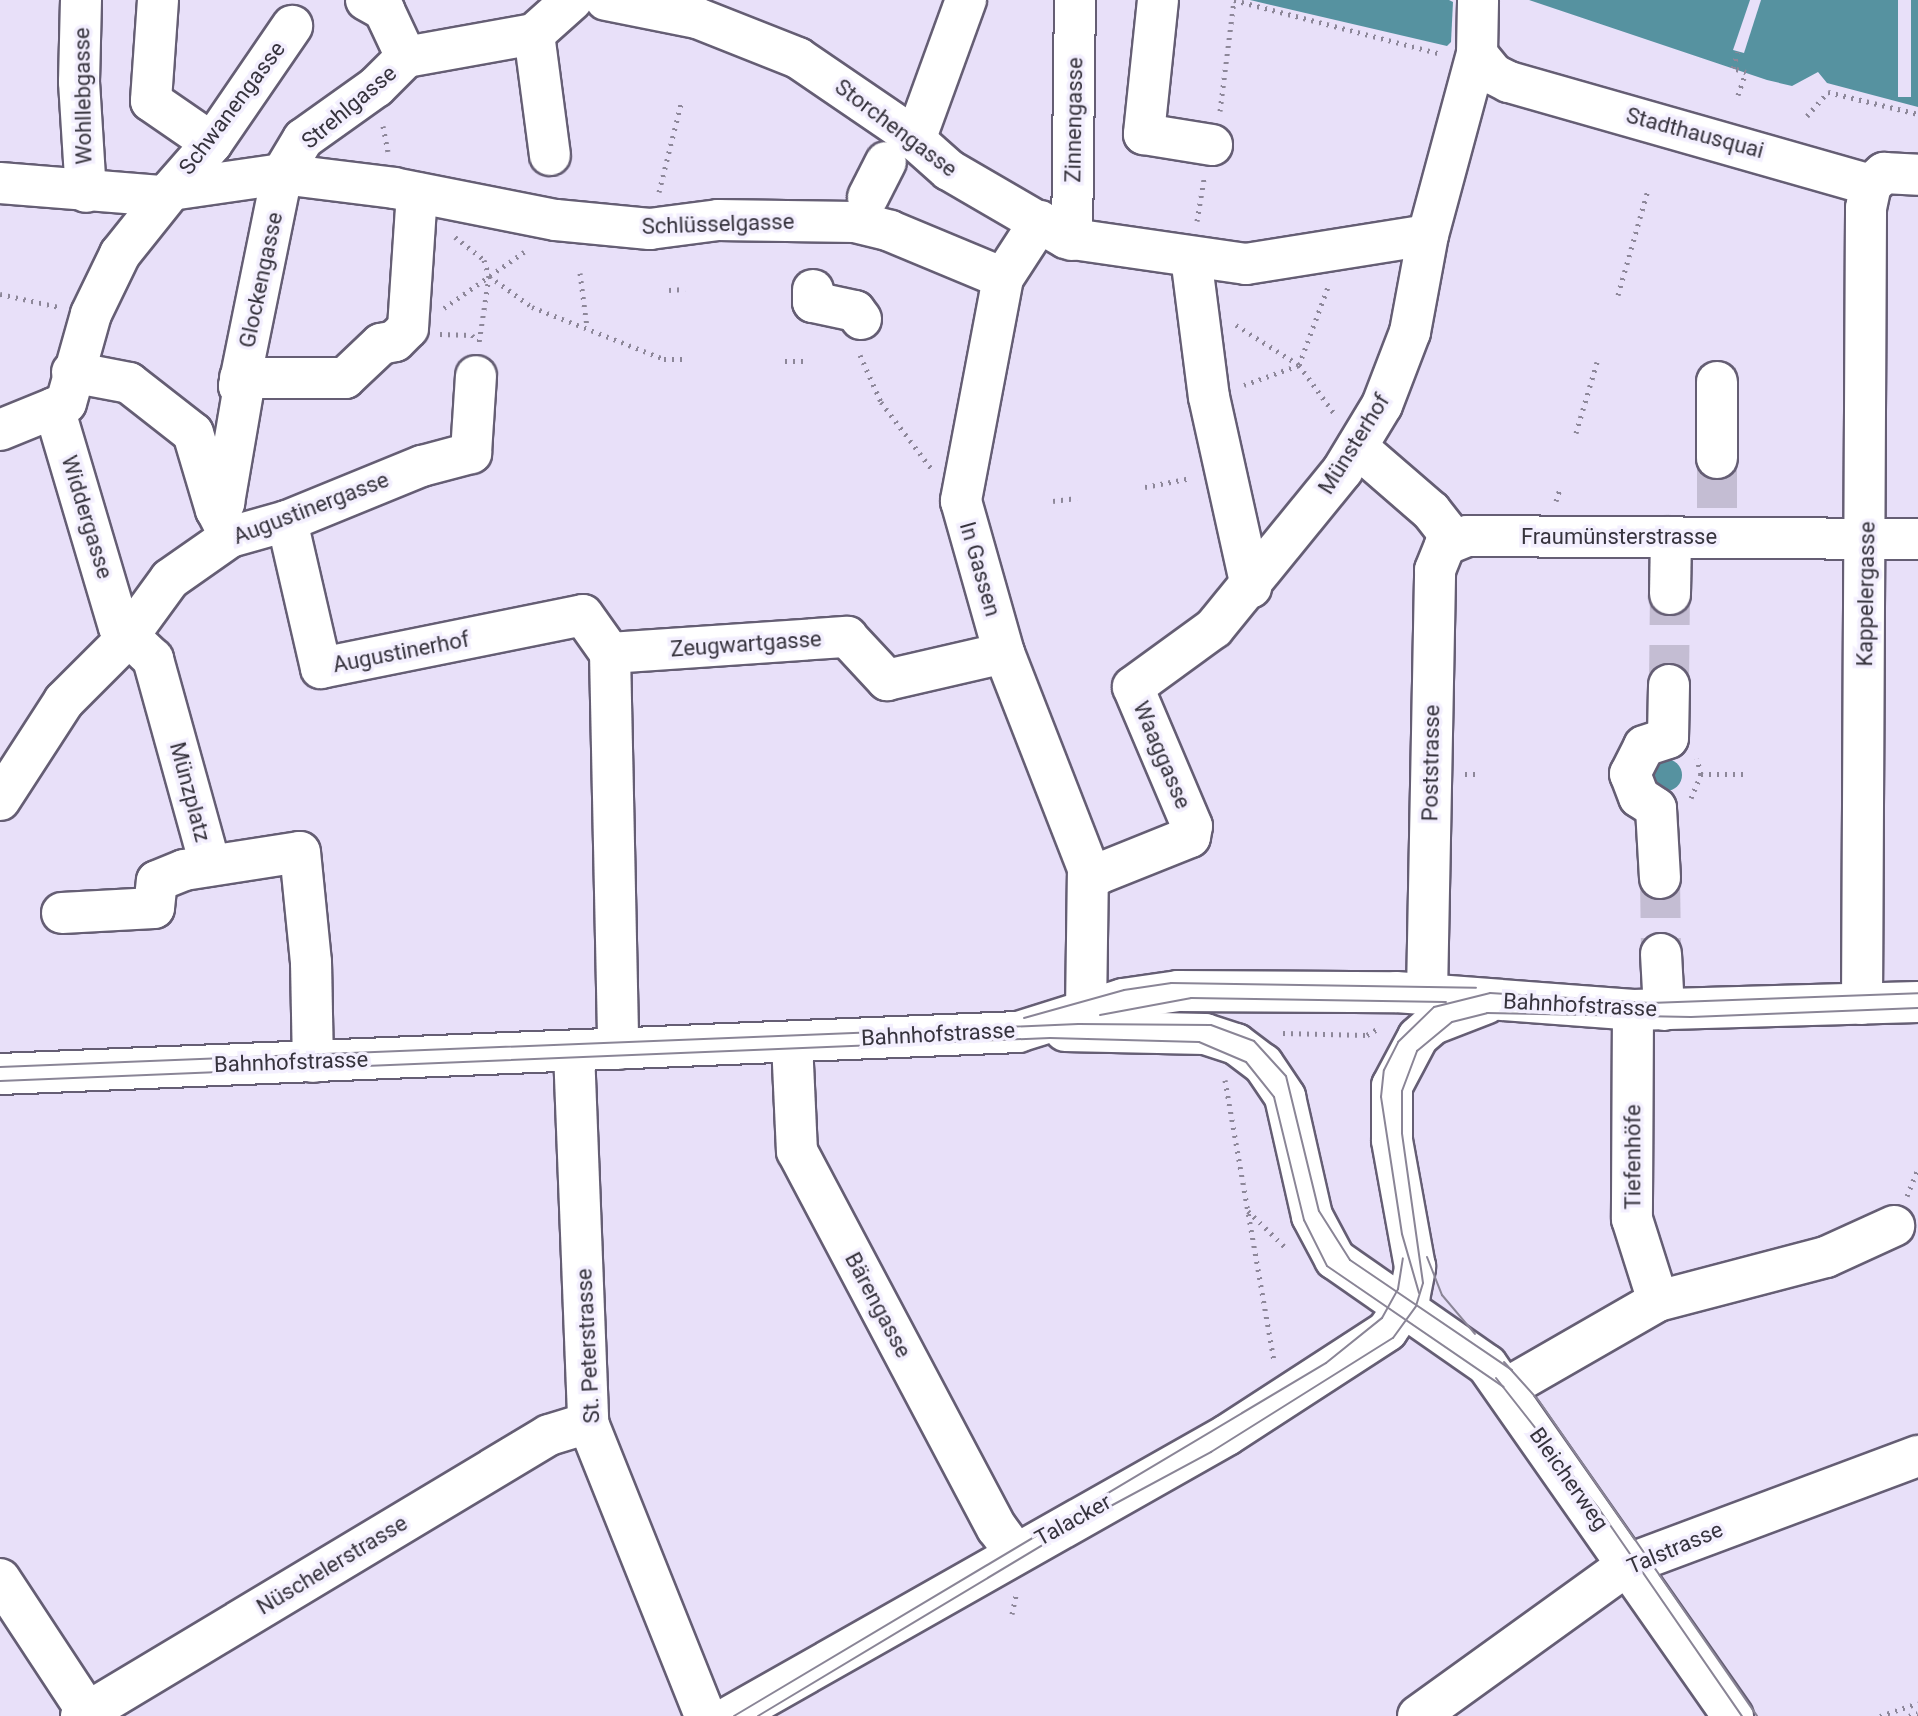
<!DOCTYPE html>
<meta charset="utf-8">
<style>
body{margin:0}
#map{position:relative;width:1918px;height:1716px;overflow:hidden;background:#e8e0f9;font-family:Roboto,sans-serif}
div>[style]{position:absolute}
[style*='--x']{left:calc(var(--x)*1px);top:calc(var(--y)*1px);width:calc(var(--w)*1px);rotate:calc(var(--a)*1deg)}
.water>*{inset:0;background:#5692a0}
.round{border-radius:50%}
.pier>*{inset:0;background:#e8e0f9;transform-origin:0 0}
.minor-tunnel>*{height:40px;margin-top:-20px;transform-origin:0;background:repeating-linear-gradient(90deg,#c4bdd3 0 40px,transparent 0 60px)}
.path>*{height:5px;margin-top:-2.5px;transform-origin:0;background:repeating-linear-gradient(90deg,#8d8799 0 2px,transparent 0 8px)}
.roads{filter:drop-shadow(2px 0 #655e74) drop-shadow(-2px 0 #655e74) drop-shadow(0 2px #655e74) drop-shadow(0 -2px #655e74)}
.minor>*{height:40px;margin:-20px;padding:0 20px;transform-origin:20px;border-radius:20px;background:#fff}
.tram>*{height:2px;margin:-1px;padding:0 1px;transform-origin:1px;border-radius:1px;background:#8a8596}
span{translate:-50% -50%;white-space:nowrap;text-align:center;line-height:1.15;-webkit-text-stroke:7px #f3effe;paint-order:stroke}
.street-label{font-size:22px;color:#36333d}
</style>
<div id="map">
<div class="water">
<i style="clip-path:polygon(1250px 0,1449px 0,1453px 2px,1451px 42px,1447px 46px)"></i>
<i style="clip-path:polygon(1529px 0,1918px 0,1918px 107px,1827px 83px,1818px 72px,1792px 86px,1767px 80px)"></i>
<i class="round" style="left:1650px;top:759px;width:32px;height:32px"></i>
</div>
<div class="pier">
<i style="clip-path:polygon(1750px 0,1761px 0,1744px 53px,1733px 50px)"></i>
<i style="left:1898px;top:0;width:13px;height:97px"></i>
</div>
<div class="minor-tunnel">
<i style="--x:1717;--y:508;--w:50;--a:-90"></i>
<i style="--x:1669;--y:685;--w:91;--a:-89.4"></i>
<i style="--x:1660;--y:878;--w:76;--a:89.2"></i>
</div>
<div class="path">
<i style="--x:1738;--y:95;--w:24;--a:-71"></i>
<i style="--x:1746;--y:72;--w:14;--a:-163"></i>
<i style="--x:1733;--y:68;--w:17;--a:-73"></i>
<i style="--x:1220;--y:111;--w:112;--a:-82.8"></i>
<i style="--x:1234;--y:0;--w:214;--a:14.6"></i>
<i style="--x:1807;--y:116;--w:32;--a:-49"></i>
<i style="--x:1828;--y:92;--w:93;--a:13.7"></i>
<i style="--x:383;--y:126;--w:26;--a:79"></i>
<i style="--x:659;--y:192;--w:91;--a:-76"></i>
<i style="--x:1197;--y:221;--w:43;--a:-80.5"></i>
<i style="--x:455;--y:237;--w:37;--a:38"></i>
<i style="--x:484;--y:260;--w:17;--a:73"></i>
<i style="--x:489;--y:276;--w:68;--a:98.5"></i>
<i style="--x:580;--y:273;--w:54;--a:82.6"></i>
<i style="--x:489;--y:276;--w:53;--a:35.8"></i>
<i style="--x:532;--y:307;--w:142;--a:21.5"></i>
<i style="--x:664;--y:359;--w:20;--a:0"></i>
<i style="--x:669;--y:290;--w:16;--a:-4"></i>
<i style="--x:0;--y:294;--w:60;--a:12.4"></i>
<i style="--x:1618;--y:295;--w:109;--a:-74.1"></i>
<i style="--x:444;--y:308;--w:98;--a:-35"></i>
<i style="--x:1236;--y:325;--w:75;--a:32.4"></i>
<i style="--x:1299;--y:365;--w:63;--a:54"></i>
<i style="--x:440;--y:334;--w:32;--a:2"></i>
<i style="--x:472;--y:335;--w:6;--a:51"></i>
<i style="--x:860;--y:355;--w:51;--a:65.9"></i>
<i style="--x:881;--y:402;--w:83;--a:52.9"></i>
<i style="--x:785;--y:361;--w:20;--a:0"></i>
<i style="--x:1244;--y:385;--w:59;--a:-20"></i>
<i style="--x:1299;--y:365;--w:83;--a:-69.6"></i>
<i style="--x:1576;--y:433;--w:74;--a:-73.5"></i>
<i style="--x:1145;--y:487;--w:47;--a:-11.1"></i>
<i style="--x:1053;--y:501;--w:24;--a:-7"></i>
<i style="--x:1556;--y:501;--w:13;--a:-72"></i>
<i style="--x:1465;--y:774;--w:15;--a:0"></i>
<i style="--x:1701;--y:774;--w:44;--a:0"></i>
<i style="--x:1691;--y:798;--w:26;--a:-67"></i>
<i style="--x:1701;--y:774;--w:16;--a:-105"></i>
<i style="--x:1283;--y:1033;--w:84;--a:1.4"></i>
<i style="--x:1367;--y:1035;--w:14;--a:-30"></i>
<i style="--x:1225;--y:1080;--w:285;--a:80.1"></i>
<i style="--x:1907;--y:1196;--w:29;--a:-68"></i>
<i style="--x:1248;--y:1211;--w:53;--a:44.2"></i>
<i style="--x:1012;--y:1614;--w:19;--a:-78"></i>
<i style="--x:1880;--y:1716;--w:40;--a:-18.9"></i>
<i style="--x:1909;--y:1716;--w:9;--a:-18"></i>
</div>
<div class="roads">
<div class="minor">
<i style="--x:81;--y:0;--w:82;--a:91.4"></i>
<i style="--x:79;--y:82;--w:110;--a:86.4"></i>
<i style="--x:158;--y:0;--w:101;--a:94"></i>
<i style="--x:151;--y:101;--w:74;--a:34.5"></i>
<i style="--x:366;--y:0;--w:21;--a:29"></i>
<i style="--x:384;--y:10;--w:52;--a:64.9"></i>
<i style="--x:606;--y:0;--w:93;--a:11.2"></i>
<i style="--x:697;--y:18;--w:109;--a:21.6"></i>
<i style="--x:798;--y:58;--w:130;--a:34.3"></i>
<i style="--x:905;--y:131;--w:59;--a:41.6"></i>
<i style="--x:949;--y:170;--w:135;--a:30.2"></i>
<i style="--x:1066;--y:238;--w:182;--a:8.2"></i>
<i style="--x:1246;--y:264;--w:184;--a:-9.1"></i>
<i style="--x:1158;--y:0;--w:135;--a:96"></i>
<i style="--x:1144;--y:134;--w:69;--a:9.2"></i>
<i style="--x:534;--y:34;--w:122;--a:82.5"></i>
<i style="--x:1477;--y:54;--w:26;--a:51"></i>
<i style="--x:1493;--y:74;--w:18;--a:27"></i>
<i style="--x:1509;--y:82;--w:376;--a:15.9"></i>
<i style="--x:915;--y:140;--w:149;--a:-70"></i>
<i style="--x:0;--y:183;--w:164;--a:4.6"></i>
<i style="--x:171;--y:190;--w:62;--a:-48.9"></i>
<i style="--x:212;--y:143;--w:142;--a:-55.6"></i>
<i style="--x:868;--y:197;--w:39;--a:-63"></i>
<i style="--x:1040;--y:221;--w:68;--a:123"></i>
<i style="--x:1003;--y:278;--w:227;--a:100.7"></i>
<i style="--x:961;--y:501;--w:158;--a:74.2"></i>
<i style="--x:1004;--y:653;--w:231;--a:68.7"></i>
<i style="--x:1088;--y:868;--w:142;--a:90.8"></i>
<i style="--x:1072;--y:240;--w:240;--a:-89.3"></i>
<i style="--x:1191;--y:257;--w:141;--a:82.7"></i>
<i style="--x:1209;--y:397;--w:195;--a:77.5"></i>
<i style="--x:813;--y:290;--w:12;--a:90"></i>
<i style="--x:813;--y:302;--w:43;--a:12.1"></i>
<i style="--x:855;--y:311;--w:10;--a:53"></i>
<i style="--x:72;--y:372;--w:58;--a:10.9"></i>
<i style="--x:129;--y:383;--w:81;--a:38"></i>
<i style="--x:193;--y:433;--w:80;--a:73.4"></i>
<i style="--x:240;--y:378;--w:105;--a:0"></i>
<i style="--x:345;--y:378;--w:50;--a:-43.4"></i>
<i style="--x:381;--y:344;--w:14;--a:-12"></i>
<i style="--x:395;--y:341;--w:18;--a:-45"></i>
<i style="--x:408;--y:328;--w:135;--a:-86.2"></i>
<i style="--x:1717;--y:382;--w:76;--a:90"></i>
<i style="--x:54;--y:408;--w:228;--a:73.5"></i>
<i style="--x:119;--y:627;--w:47;--a:43.3"></i>
<i style="--x:153;--y:659;--w:214;--a:74.5"></i>
<i style="--x:0;--y:430;--w:71;--a:-22.2"></i>
<i style="--x:66;--y:403;--w:92;--a:-74.3"></i>
<i style="--x:91;--y:314;--w:67;--a:-64.2"></i>
<i style="--x:120;--y:254;--w:82;--a:-51.4"></i>
<i style="--x:171;--y:190;--w:112;--a:-8.2"></i>
<i style="--x:282;--y:174;--w:113;--a:7.1"></i>
<i style="--x:394;--y:188;--w:165;--a:11.2"></i>
<i style="--x:556;--y:220;--w:94;--a:5.5"></i>
<i style="--x:650;--y:229;--w:69;--a:-7.5"></i>
<i style="--x:718;--y:220;--w:137;--a:0.8"></i>
<i style="--x:855;--y:222;--w:36;--a:14"></i>
<i style="--x:890;--y:231;--w:122;--a:22.6"></i>
<i style="--x:1357;--y:447;--w:98;--a:40.9"></i>
<i style="--x:1431;--y:511;--w:36;--a:52"></i>
<i style="--x:287;--y:521;--w:151;--a:77"></i>
<i style="--x:321;--y:668;--w:267;--a:-11.4"></i>
<i style="--x:583;--y:615;--w:47;--a:54.6"></i>
<i style="--x:230;--y:537;--w:30;--a:-117"></i>
<i style="--x:216;--y:510;--w:11;--a:-41"></i>
<i style="--x:224;--y:503;--w:119;--a:-80.3"></i>
<i style="--x:244;--y:386;--w:5;--a:180"></i>
<i style="--x:239;--y:386;--w:216;--a:-78.5"></i>
<i style="--x:282;--y:174;--w:41;--a:-59"></i>
<i style="--x:303;--y:139;--w:90;--a:-35.5"></i>
<i style="--x:376;--y:87;--w:42;--a:-45"></i>
<i style="--x:406;--y:57;--w:130;--a:-10.2"></i>
<i style="--x:534;--y:34;--w:51;--a:-41.8"></i>
<i style="--x:1670;--y:594;--w:57;--a:-89"></i>
<i style="--x:610;--y:653;--w:238;--a:-3.9"></i>
<i style="--x:847;--y:637;--w:59;--a:47.1"></i>
<i style="--x:887;--y:680;--w:120;--a:-13"></i>
<i style="--x:610;--y:653;--w:396;--a:88.8"></i>
<i style="--x:0;--y:800;--w:118;--a:-57.1"></i>
<i style="--x:64;--y:701;--w:89;--a:-45"></i>
<i style="--x:127;--y:638;--w:73;--a:-53.9"></i>
<i style="--x:170;--y:579;--w:73;--a:-35"></i>
<i style="--x:230;--y:537;--w:59;--a:-15.7"></i>
<i style="--x:287;--y:521;--w:146;--a:-22.2"></i>
<i style="--x:422;--y:466;--w:51;--a:-14.9"></i>
<i style="--x:471;--y:453;--w:77;--a:-86.3"></i>
<i style="--x:1088;--y:868;--w:12;--a:31"></i>
<i style="--x:1098;--y:874;--w:99;--a:-21.9"></i>
<i style="--x:1190;--y:837;--w:11;--a:-80"></i>
<i style="--x:1192;--y:826;--w:151;--a:-113"></i>
<i style="--x:1133;--y:687;--w:100;--a:-36.1"></i>
<i style="--x:1214;--y:628;--w:203;--a:-50.8"></i>
<i style="--x:1342;--y:471;--w:77;--a:-58.8"></i>
<i style="--x:1382;--y:405;--w:78;--a:-69"></i>
<i style="--x:1410;--y:332;--w:99;--a:-79.5"></i>
<i style="--x:1428;--y:235;--w:188;--a:-74.9"></i>
<i style="--x:1477;--y:54;--w:54;--a:-88.9"></i>
<i style="--x:1660;--y:878;--w:70;--a:-93.3"></i>
<i style="--x:1656;--y:808;--w:20;--a:-147"></i>
<i style="--x:1639;--y:797;--w:25;--a:-111"></i>
<i style="--x:1630;--y:774;--w:31;--a:-63"></i>
<i style="--x:1644;--y:746;--w:25;--a:-18"></i>
<i style="--x:1668;--y:738;--w:53;--a:-88.9"></i>
<i style="--x:62;--y:913;--w:92;--a:-3.1"></i>
<i style="--x:154;--y:908;--w:27;--a:-84"></i>
<i style="--x:157;--y:881;--w:29;--a:-22"></i>
<i style="--x:184;--y:870;--w:117;--a:-8.8"></i>
<i style="--x:300;--y:852;--w:111;--a:84.3"></i>
<i style="--x:311;--y:962;--w:100;--a:88.9"></i>
<i style="--x:1661;--y:954;--w:56;--a:86.9"></i>
<i style="--x:1427;--y:994;--w:424;--a:-88.9"></i>
<i style="--x:1435;--y:570;--w:27;--a:-68"></i>
<i style="--x:1445;--y:545;--w:24;--a:-22"></i>
<i style="--x:1467;--y:536;--w:451;--a:0.4"></i>
<i style="--x:1862;--y:1004;--w:796;--a:-89.71"></i>
<i style="--x:1866;--y:208;--w:24;--a:-78"></i>
<i style="--x:1871;--y:185;--w:18;--a:-43"></i>
<i style="--x:1884;--y:173;--w:34;--a:3"></i>
<i style="--x:1633;--y:1010;--w:209;--a:90.3"></i>
<i style="--x:1632;--y:1219;--w:86;--a:72.4"></i>
<i style="--x:1065;--y:1031;--w:140;--a:1.2"></i>
<i style="--x:1205;--y:1034;--w:33;--a:18"></i>
<i style="--x:1236;--y:1044;--w:34;--a:37"></i>
<i style="--x:1263;--y:1064;--w:40;--a:56"></i>
<i style="--x:1285;--y:1097;--w:122;--a:77.2"></i>
<i style="--x:1312;--y:1216;--w:49;--a:61.9"></i>
<i style="--x:1335;--y:1259;--w:185;--a:34.9"></i>
<i style="--x:1487;--y:1365;--w:429;--a:55"></i>
<i style="--x:792;--y:1042;--w:109;--a:87.4"></i>
<i style="--x:797;--y:1151;--w:427;--a:62.1"></i>
<i style="--x:997;--y:1528;--w:31;--a:54"></i>
<i style="--x:574;--y:1051;--w:372;--a:87.8"></i>
<i style="--x:588;--y:1423;--w:315;--a:68.2"></i>
<i style="--x:0;--y:1074;--w:1019;--a:-2.36"></i>
<i style="--x:1018;--y:1032;--w:110;--a:-17.4"></i>
<i style="--x:1123;--y:999;--w:56;--a:-8.3"></i>
<i style="--x:1178;--y:991;--w:218;--a:0.3"></i>
<i style="--x:1396;--y:992;--w:238;--a:4.3"></i>
<i style="--x:1633;--y:1010;--w:285;--a:-1.6"></i>
<i style="--x:1505;--y:1389;--w:177;--a:-29.9"></i>
<i style="--x:1658;--y:1301;--w:174;--a:-14.7"></i>
<i style="--x:1826;--y:1257;--w:75;--a:-24.5"></i>
<i style="--x:0;--y:1579;--w:164;--a:56.7"></i>
<i style="--x:81;--y:1716;--w:546;--a:-30.98"></i>
<i style="--x:549;--y:1435;--w:41;--a:-17.1"></i>
<i style="--x:731;--y:1716;--w:570;--a:-29.53"></i>
<i style="--x:1227;--y:1435;--w:191;--a:-33"></i>
<i style="--x:1387;--y:1331;--w:39;--a:-55"></i>
<i style="--x:1409;--y:1299;--w:33;--a:-79"></i>
<i style="--x:1415;--y:1267;--w:129;--a:-100.3"></i>
<i style="--x:1392;--y:1140;--w:54;--a:-90"></i>
<i style="--x:1392;--y:1086;--w:55;--a:-62"></i>
<i style="--x:1418;--y:1037;--w:20;--a:-41"></i>
<i style="--x:1433;--y:1024;--w:56;--a:-21"></i>
<i style="--x:1418;--y:1716;--w:260;--a:-35.8"></i>
<i style="--x:1629;--y:1564;--w:309;--a:-20.5"></i>
</div>
</div>
<div class="tram">
<i style="--x:1100;--y:1015;--w:93;--a:-10.6"></i>
<i style="--x:1191;--y:998;--w:255;--a:0.9"></i>
<i style="--x:1024;--y:1018;--w:104;--a:-15.6"></i>
<i style="--x:1124;--y:990;--w:48;--a:-8.5"></i>
<i style="--x:1171;--y:983;--w:305;--a:0.9"></i>
<i style="--x:0;--y:1067;--w:1079;--a:-2.28"></i>
<i style="--x:1078;--y:1024;--w:133;--a:0.4"></i>
<i style="--x:1211;--y:1025;--w:46;--a:20.4"></i>
<i style="--x:1254;--y:1041;--w:47;--a:47.6"></i>
<i style="--x:1286;--y:1076;--w:139;--a:76.3"></i>
<i style="--x:1319;--y:1211;--w:58;--a:57.7"></i>
<i style="--x:1350;--y:1260;--w:196;--a:34.2"></i>
<i style="--x:0;--y:1081;--w:1051;--a:-2.35"></i>
<i style="--x:1050;--y:1038;--w:149;--a:1.5"></i>
<i style="--x:1199;--y:1042;--w:51;--a:23.1"></i>
<i style="--x:1246;--y:1062;--w:45;--a:51.3"></i>
<i style="--x:1274;--y:1097;--w:127;--a:76.3"></i>
<i style="--x:1304;--y:1220;--w:51;--a:63.4"></i>
<i style="--x:1327;--y:1266;--w:214;--a:34.4"></i>
<i style="--x:1427;--y:1257;--w:41;--a:68.5"></i>
<i style="--x:1442;--y:1295;--w:51;--a:49.8"></i>
<i style="--x:1419;--y:1293;--w:61;--a:-106.1"></i>
<i style="--x:1402;--y:1234;--w:139;--a:-98.7"></i>
<i style="--x:1381;--y:1097;--w:27;--a:-84"></i>
<i style="--x:1384;--y:1070;--w:31;--a:-63"></i>
<i style="--x:1398;--y:1042;--w:50;--a:-44.2"></i>
<i style="--x:1434;--y:1007;--w:58;--a:-14"></i>
<i style="--x:1490;--y:993;--w:160;--a:3.6"></i>
<i style="--x:1650;--y:1003;--w:268;--a:-2.1"></i>
<i style="--x:1504;--y:1362;--w:52;--a:48.1"></i>
<i style="--x:1539;--y:1401;--w:383;--a:55.3"></i>
<i style="--x:1496;--y:1378;--w:167;--a:51.8"></i>
<i style="--x:1599;--y:1509;--w:252;--a:55.4"></i>
<i style="--x:734;--y:1716;--w:689;--a:-30.81"></i>
<i style="--x:1326;--y:1363;--w:72;--a:-38.8"></i>
<i style="--x:1382;--y:1318;--w:33;--a:-61"></i>
<i style="--x:1398;--y:1289;--w:31;--a:-81"></i>
<i style="--x:758;--y:1716;--w:377;--a:-31"></i>
<i style="--x:1081;--y:1522;--w:148;--a:-28.3"></i>
<i style="--x:1211;--y:1452;--w:215;--a:-32.1"></i>
<i style="--x:1393;--y:1338;--w:39;--a:-54"></i>
<i style="--x:1416;--y:1306;--w:24;--a:-73"></i>
<i style="--x:1423;--y:1283;--w:151;--a:-98"></i>
<i style="--x:1402;--y:1133;--w:42;--a:-90"></i>
<i style="--x:1402;--y:1091;--w:43;--a:-69.4"></i>
<i style="--x:1417;--y:1051;--w:45;--a:-39.6"></i>
<i style="--x:1452;--y:1022;--w:36;--a:-14"></i>
<i style="--x:1487;--y:1013;--w:204;--a:1.1"></i>
<i style="--x:1691;--y:1017;--w:227;--a:-2.3"></i>
</div>
<div class="street-label">
<span style="left:83px;top:96px;rotate:-91deg">Wohllebgasse</span>
<span style="left:349px;top:107px;rotate:-40deg">Strehlgasse</span>
<span style="left:232px;top:108px;rotate:-53deg">Schwanengasse</span>
<span style="left:1074px;top:120px;rotate:-89deg">Zinnengasse</span>
<span style="left:896px;top:128px;rotate:37deg">Storchengasse</span>
<span style="left:1695px;top:133px;rotate:15deg">Stadthausquai</span>
<span style="left:718px;top:224px;rotate:-2deg">Schlüsselgasse</span>
<span style="left:261px;top:280px;rotate:-78deg">Glockengasse</span>
<span style="left:1354px;top:444px;rotate:-58deg">Münsterhof</span>
<span style="left:311px;top:508px;rotate:-21deg">Augustinergasse</span>
<span style="left:87px;top:517px;rotate:73deg">Widdergasse</span>
<span style="left:1619px;top:537px">Fraumünsterstrasse</span>
<span style="left:980px;top:569px;rotate:74deg">In Gassen</span>
<span style="left:1866px;top:594px;rotate:-89deg">Kappelergasse</span>
<span style="left:746px;top:644px;rotate:-4deg">Zeugwartgasse</span>
<span style="left:401px;top:652px;rotate:-11deg">Augustinerhof</span>
<span style="left:1162px;top:755px;rotate:67deg">Waaggasse</span>
<span style="left:1431px;top:763px;rotate:-89deg">Poststrasse</span>
<span style="left:190px;top:792px;rotate:75deg">Münzplatz</span>
<span style="left:1580px;top:1005px;rotate:3deg">Bahnhofstrasse</span>
<span style="left:938px;top:1034px;rotate:-3deg">Bahnhofstrasse</span>
<span style="left:291px;top:1062px;rotate:-2deg">Bahnhofstrasse</span>
<span style="left:1633px;top:1157px;rotate:-90deg">Tiefenhöfe</span>
<span style="left:878px;top:1305px;rotate:62deg">Bärengasse</span>
<span style="left:588px;top:1346px;rotate:-93deg">St. Peterstrasse</span>
<span style="left:1569px;top:1479px;rotate:55deg">Bleicherweg</span>
<span style="left:1073px;top:1520px;rotate:-29deg">Talacker</span>
<span style="left:1675px;top:1548px;rotate:-23deg">Talstrasse</span>
<span style="left:332px;top:1565px;rotate:-31deg">Nüschelerstrasse</span>
</div>
</div>
